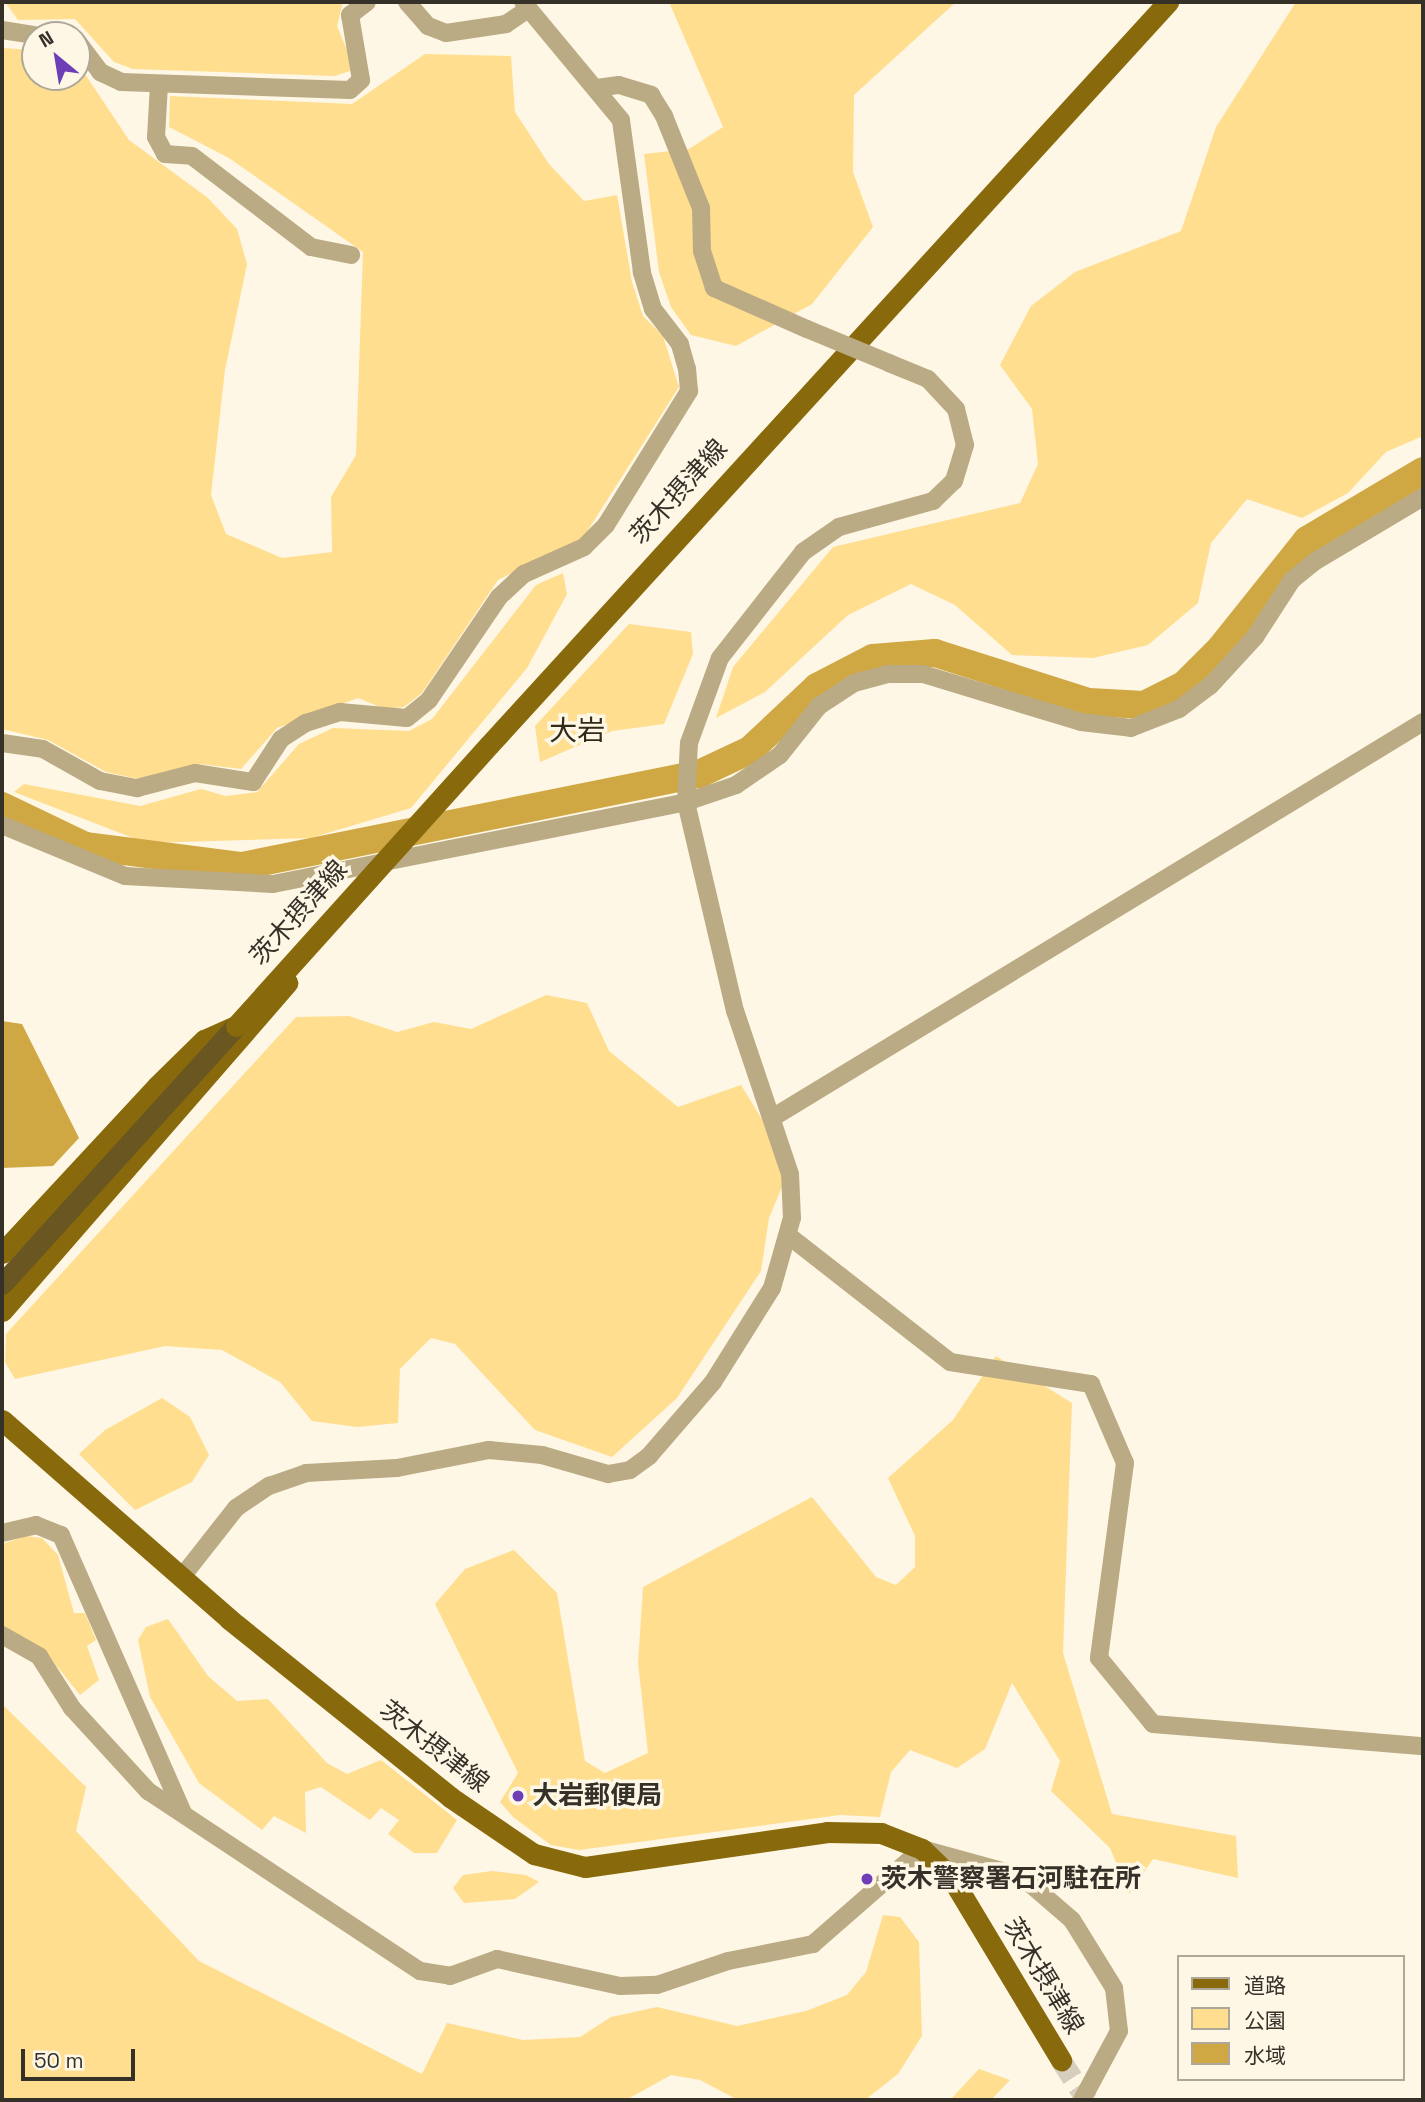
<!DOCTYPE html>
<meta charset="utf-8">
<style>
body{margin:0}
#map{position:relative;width:1425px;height:2102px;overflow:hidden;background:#fef7e6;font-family:"Space Grotesk","Noto Sans JP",sans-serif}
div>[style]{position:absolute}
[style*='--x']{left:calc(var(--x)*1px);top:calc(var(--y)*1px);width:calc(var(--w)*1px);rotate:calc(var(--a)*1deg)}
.green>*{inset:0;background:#ffde8f}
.water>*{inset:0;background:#cfa844}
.river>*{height:28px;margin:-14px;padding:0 14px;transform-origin:14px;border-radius:14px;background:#cfa844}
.major-tunnel>*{height:21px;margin-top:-10.5px;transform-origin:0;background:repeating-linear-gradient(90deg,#d6cfc0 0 21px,transparent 0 31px)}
.minor>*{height:18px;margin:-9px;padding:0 9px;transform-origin:9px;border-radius:9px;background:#bbab84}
.major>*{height:21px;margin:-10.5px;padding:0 10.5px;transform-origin:10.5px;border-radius:10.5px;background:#886a0d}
.highway>*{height:21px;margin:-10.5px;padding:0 10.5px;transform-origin:10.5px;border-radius:10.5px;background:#6a5621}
.minor-bridge>*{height:18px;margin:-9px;padding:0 9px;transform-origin:9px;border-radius:9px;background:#bbab84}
.major-bridge>*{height:21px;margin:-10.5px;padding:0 10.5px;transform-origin:10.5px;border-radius:10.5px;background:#886a0d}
.dots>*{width:19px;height:19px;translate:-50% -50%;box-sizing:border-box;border:4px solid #fef7e6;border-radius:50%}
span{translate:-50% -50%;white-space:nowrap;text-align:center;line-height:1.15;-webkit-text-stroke:7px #fef7e6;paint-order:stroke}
.street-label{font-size:26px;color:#353129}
.poi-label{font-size:26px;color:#353129;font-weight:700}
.left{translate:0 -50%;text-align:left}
.neighbourhood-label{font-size:28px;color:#312a19}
.frame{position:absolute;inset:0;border:4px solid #353129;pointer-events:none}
.legend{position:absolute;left:1177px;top:1955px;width:228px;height:126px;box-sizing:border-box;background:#fef7e6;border:2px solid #aea89a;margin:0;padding:9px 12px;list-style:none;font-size:21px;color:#353129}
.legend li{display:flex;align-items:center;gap:14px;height:35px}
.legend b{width:35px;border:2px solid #aea89a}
.north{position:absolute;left:21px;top:21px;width:70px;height:70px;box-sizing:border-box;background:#fef7e6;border:2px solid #aea89a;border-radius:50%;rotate:330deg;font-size:19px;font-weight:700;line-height:28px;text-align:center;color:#353129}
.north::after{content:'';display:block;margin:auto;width:24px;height:32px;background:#6e3eb6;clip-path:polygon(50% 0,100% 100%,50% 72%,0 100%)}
.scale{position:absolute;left:21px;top:2049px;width:114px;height:32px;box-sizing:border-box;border:4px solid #353129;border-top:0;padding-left:9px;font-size:21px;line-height:24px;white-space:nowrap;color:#353129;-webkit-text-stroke:5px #fef7e6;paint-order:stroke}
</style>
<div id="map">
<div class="green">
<i style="clip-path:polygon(5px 2px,343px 2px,337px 26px,352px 62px,350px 71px,335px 76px,133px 69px,114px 62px,75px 19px,18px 20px)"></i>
<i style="clip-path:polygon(669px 2px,956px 2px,854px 95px,853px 172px,873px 227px,812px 304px,736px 346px,691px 335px,671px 307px,659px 272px,644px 154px,689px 149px,723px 127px)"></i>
<i style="clip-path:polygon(1296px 2px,1423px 2px,1423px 436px,1386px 452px,1348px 493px,1302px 518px,1247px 499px,1211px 543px,1198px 603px,1148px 645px,1093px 658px,1012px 655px,955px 605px,911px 584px,848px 615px,765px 692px,716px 718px,733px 667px,833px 547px,1020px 503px,1038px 464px,1032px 409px,1000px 365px,1031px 306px,1075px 272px,1181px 231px,1216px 127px)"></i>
<i style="clip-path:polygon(2px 48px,35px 50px,35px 77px,77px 77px,77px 62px,129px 140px,208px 198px,237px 229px,247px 264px,225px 370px,211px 495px,226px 534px,282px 558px,332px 552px,331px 497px,356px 455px,363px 252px,229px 158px,169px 127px,170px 96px,352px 104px,425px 54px,511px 56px,515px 112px,549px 164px,584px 201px,617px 195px,632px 282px,643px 316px,663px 336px,679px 387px,583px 538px,498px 580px,422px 693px,404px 707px,385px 709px,358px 698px,277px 728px,241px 769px,200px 764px,138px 779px,106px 772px,48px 740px,2px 729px)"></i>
<i style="clip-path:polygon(563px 573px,567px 594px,527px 668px,411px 808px,311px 838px,146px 843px,14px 792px,24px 784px,140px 806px,201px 789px,226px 796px,257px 792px,299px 744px,333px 728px,409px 731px,432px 719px,536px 585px)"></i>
<i style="clip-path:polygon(629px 624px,691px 632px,693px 654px,664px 724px,612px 731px,540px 762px,535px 726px)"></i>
<i style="clip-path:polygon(546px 995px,587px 1003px,609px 1051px,678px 1107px,741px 1085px,779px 1147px,782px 1187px,769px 1218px,761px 1271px,677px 1398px,612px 1457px,535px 1430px,455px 1344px,431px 1338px,400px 1369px,398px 1423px,357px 1427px,312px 1421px,280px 1382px,222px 1350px,165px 1346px,15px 1379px,5px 1362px,6px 1334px,296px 1017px,349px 1016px,397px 1032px,434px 1022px,471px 1029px)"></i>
<i style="clip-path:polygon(996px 1356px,1072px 1403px,1063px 1653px,1112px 1814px,1236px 1836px,1238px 1878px,1153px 1859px,1129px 1894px,1110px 1848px,1051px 1791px,1060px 1761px,1012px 1683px,985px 1749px,957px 1768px,910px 1750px,891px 1772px,880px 1817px,840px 1815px,579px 1850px,551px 1845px,513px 1817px,500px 1802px,518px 1773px,435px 1604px,465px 1569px,514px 1550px,557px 1593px,585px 1761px,605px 1773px,648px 1753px,638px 1663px,643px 1587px,812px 1497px,876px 1577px,896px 1585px,915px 1567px,915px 1536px,888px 1478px,953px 1420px)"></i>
<i style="clip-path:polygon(162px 1398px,190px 1417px,209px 1455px,192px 1482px,135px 1510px,79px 1454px,105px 1430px)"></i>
<i style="clip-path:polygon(26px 1536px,42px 1538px,58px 1555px,74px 1613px,85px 1613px,96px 1640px,87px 1646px,99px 1680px,80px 1695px,47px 1654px,2px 1628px,2px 1544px)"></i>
<i style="clip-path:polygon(168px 1619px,208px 1676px,237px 1701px,268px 1699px,327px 1763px,347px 1774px,381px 1760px,457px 1820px,437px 1853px,414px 1853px,388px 1834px,399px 1820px,381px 1808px,370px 1820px,321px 1787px,305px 1792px,306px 1833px,274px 1816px,262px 1830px,199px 1783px,150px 1697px,138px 1640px,146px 1627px)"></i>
<i style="clip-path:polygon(2px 1704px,86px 1787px,76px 1831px,199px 1961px,422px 2074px,447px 2023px,523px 2040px,580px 2037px,611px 2017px,657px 2007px,737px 2026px,806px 2011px,847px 1995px,866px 1972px,883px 1915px,900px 1917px,919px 1942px,922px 2036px,898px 2074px,865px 2100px,738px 2100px,700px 2080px,671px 2075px,626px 2100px,2px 2100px)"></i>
<i style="clip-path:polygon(492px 1871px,526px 1875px,539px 1882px,515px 1899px,464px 1903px,453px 1888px,463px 1875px)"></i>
<i style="clip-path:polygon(979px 2069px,1010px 2080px,991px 2100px,950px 2100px)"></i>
</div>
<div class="water">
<i style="clip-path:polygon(2px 1021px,22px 1024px,79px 1138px,53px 1166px,2px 1168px)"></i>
</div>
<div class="river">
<i style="--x:2;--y:806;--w:92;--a:25.7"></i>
<i style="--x:85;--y:846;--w:158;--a:7.3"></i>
<i style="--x:242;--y:866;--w:466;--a:-11.4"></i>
<i style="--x:699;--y:774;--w:56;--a:-25.2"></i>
<i style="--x:750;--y:750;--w:92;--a:-43.2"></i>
<i style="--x:817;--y:687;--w:63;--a:-27.4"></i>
<i style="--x:873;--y:658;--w:62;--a:-4.6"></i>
<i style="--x:935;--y:653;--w:162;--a:17.7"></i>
<i style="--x:1089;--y:702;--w:55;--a:3.1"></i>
<i style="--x:1144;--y:705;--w:45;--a:-26.6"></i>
<i style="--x:1184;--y:685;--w:51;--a:-45"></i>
<i style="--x:1220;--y:649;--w:139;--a:-51.4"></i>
<i style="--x:1307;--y:540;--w:135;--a:-30.7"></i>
</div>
<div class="major-tunnel">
<i style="--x:1061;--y:2060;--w:48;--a:57"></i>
</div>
<div class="minor">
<i style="--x:407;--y:2;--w:32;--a:49"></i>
<i style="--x:428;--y:26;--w:19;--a:21"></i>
<i style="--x:446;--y:33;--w:61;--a:-8.5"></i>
<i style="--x:506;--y:24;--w:27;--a:-34"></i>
<i style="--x:2;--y:30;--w:33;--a:9"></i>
<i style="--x:42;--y:35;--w:27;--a:0"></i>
<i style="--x:77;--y:41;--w:39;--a:53"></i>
<i style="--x:100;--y:72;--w:23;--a:25"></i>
<i style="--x:121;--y:82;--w:229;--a:2"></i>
<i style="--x:350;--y:90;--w:15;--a:-42"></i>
<i style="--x:361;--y:80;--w:66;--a:-99.6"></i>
<i style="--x:350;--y:15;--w:21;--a:-37"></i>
<i style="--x:159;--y:85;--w:52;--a:93.3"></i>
<i style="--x:156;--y:137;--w:19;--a:62"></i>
<i style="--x:165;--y:154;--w:27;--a:4"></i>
<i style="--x:192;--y:156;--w:150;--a:37.4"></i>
<i style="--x:311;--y:247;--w:41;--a:11.3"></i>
<i style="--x:597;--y:88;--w:22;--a:-8"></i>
<i style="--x:619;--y:85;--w:34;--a:17"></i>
<i style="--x:651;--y:95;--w:25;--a:58"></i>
<i style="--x:664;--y:116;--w:99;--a:68.1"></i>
<i style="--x:701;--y:208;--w:43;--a:88.7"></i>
<i style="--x:702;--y:251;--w:39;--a:72"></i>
<i style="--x:714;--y:288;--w:102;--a:23.8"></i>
<i style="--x:2;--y:743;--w:41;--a:8.3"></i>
<i style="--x:43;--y:749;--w:65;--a:29.3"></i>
<i style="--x:100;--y:781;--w:38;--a:11"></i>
<i style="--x:137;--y:788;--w:60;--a:-14.5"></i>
<i style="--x:195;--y:773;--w:59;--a:8.8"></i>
<i style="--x:253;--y:782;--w:51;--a:-56.9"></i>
<i style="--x:281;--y:739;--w:30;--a:-33"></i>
<i style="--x:306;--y:723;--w:36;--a:-18"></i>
<i style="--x:340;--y:712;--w:67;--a:5.1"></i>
<i style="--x:407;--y:718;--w:28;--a:-39"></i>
<i style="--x:429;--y:700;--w:125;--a:-55.8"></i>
<i style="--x:499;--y:597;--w:34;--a:-43"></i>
<i style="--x:524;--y:574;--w:66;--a:-24.2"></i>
<i style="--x:584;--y:547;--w:31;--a:-45"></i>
<i style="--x:606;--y:525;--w:158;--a:-58.2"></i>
<i style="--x:689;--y:391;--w:22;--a:-95"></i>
<i style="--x:687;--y:369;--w:26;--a:-106"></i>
<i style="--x:680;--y:344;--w:44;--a:-127.6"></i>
<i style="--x:653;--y:309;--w:39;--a:-107"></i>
<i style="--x:642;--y:272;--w:153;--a:-97.9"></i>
<i style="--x:621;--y:120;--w:153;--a:-129.7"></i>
<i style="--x:2;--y:825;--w:133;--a:22.5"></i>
<i style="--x:125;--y:876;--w:148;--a:3.1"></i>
<i style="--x:273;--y:884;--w:421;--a:-11.2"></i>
<i style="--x:686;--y:802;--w:53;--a:-18.8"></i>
<i style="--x:736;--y:785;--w:53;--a:-34.3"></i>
<i style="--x:780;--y:755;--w:63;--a:-51.5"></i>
<i style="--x:819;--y:706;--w:42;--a:-33.3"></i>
<i style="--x:854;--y:683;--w:35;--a:-15"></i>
<i style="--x:888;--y:674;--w:35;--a:0"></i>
<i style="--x:923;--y:674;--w:165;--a:16.9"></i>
<i style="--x:1081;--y:722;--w:50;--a:6.8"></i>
<i style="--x:1131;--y:728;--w:52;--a:-21.6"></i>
<i style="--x:1179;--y:709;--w:39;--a:-37"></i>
<i style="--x:1210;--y:686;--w:67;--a:-47.4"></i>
<i style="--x:1255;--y:637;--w:68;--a:-57"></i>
<i style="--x:1292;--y:580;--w:28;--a:-39"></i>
<i style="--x:1314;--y:562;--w:127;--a:-30.8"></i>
<i style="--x:772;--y:1118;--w:762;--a:-31.31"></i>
<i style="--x:789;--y:1236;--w:204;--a:38"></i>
<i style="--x:950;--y:1362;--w:143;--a:8.9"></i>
<i style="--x:1091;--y:1384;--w:86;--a:66.7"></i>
<i style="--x:1125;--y:1463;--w:197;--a:97.6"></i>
<i style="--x:1099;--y:1658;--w:85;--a:50.7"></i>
<i style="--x:1153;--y:1724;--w:271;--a:4.7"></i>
<i style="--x:2;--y:1533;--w:35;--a:-13"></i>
<i style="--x:36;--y:1525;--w:27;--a:22"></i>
<i style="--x:61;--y:1535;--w:304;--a:66.3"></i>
<i style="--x:181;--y:1578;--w:89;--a:-51.8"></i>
<i style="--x:236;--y:1508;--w:40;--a:-34"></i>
<i style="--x:269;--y:1486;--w:39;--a:-19"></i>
<i style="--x:306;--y:1473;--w:91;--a:-3.1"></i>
<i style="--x:397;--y:1468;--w:94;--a:-11.1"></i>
<i style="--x:489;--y:1450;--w:53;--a:5.4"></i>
<i style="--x:542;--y:1455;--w:69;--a:16.1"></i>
<i style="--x:608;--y:1474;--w:22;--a:-10"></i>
<i style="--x:630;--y:1470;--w:24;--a:-36"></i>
<i style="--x:649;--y:1456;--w:98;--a:-49.1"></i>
<i style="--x:713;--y:1382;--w:111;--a:-57.9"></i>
<i style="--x:772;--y:1288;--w:73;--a:-74.1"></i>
<i style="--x:792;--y:1218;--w:44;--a:-92.6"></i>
<i style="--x:790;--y:1174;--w:172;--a:-108.6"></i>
<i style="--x:735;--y:1011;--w:215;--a:-103.2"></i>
<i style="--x:686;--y:802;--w:59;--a:-87.1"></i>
<i style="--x:689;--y:743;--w:90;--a:-70"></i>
<i style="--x:720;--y:658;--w:135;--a:-51.9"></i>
<i style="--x:803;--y:552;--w:44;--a:-34.8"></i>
<i style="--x:839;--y:527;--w:98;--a:-15.5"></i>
<i style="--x:933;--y:501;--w:29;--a:-44"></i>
<i style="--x:954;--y:481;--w:38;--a:-73"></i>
<i style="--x:965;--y:445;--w:37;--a:-104"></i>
<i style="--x:956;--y:409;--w:41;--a:-133"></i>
<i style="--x:928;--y:379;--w:42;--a:-157.7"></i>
<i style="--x:2;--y:1635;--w:43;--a:29.6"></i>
<i style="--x:39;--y:1656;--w:62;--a:57.6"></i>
<i style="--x:72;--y:1708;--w:113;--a:47.5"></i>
<i style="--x:148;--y:1791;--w:326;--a:33.5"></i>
<i style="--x:420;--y:1971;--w:30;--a:9"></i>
<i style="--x:450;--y:1976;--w:50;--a:-19.9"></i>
<i style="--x:497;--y:1959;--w:126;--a:12.4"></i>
<i style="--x:620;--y:1986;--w:37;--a:-2"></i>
<i style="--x:657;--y:1985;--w:75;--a:-18.7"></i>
<i style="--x:728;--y:1961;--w:87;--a:-11.3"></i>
<i style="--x:813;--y:1944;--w:145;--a:-41.1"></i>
<i style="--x:922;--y:1849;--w:103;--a:15.3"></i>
<i style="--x:1021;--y:1876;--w:67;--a:40.8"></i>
<i style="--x:1072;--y:1920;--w:80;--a:58.3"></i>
<i style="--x:1114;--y:1988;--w:43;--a:83.4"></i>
<i style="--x:1119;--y:2031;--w:78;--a:118.2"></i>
</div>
<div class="major">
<i style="--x:489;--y:745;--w:1007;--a:-47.58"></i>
<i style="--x:2;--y:1253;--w:228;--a:-47.1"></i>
<i style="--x:157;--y:1086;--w:66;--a:-44.4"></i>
<i style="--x:204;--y:1040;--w:35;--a:-24"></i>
<i style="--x:2;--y:1311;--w:435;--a:-49"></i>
<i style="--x:2;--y:1420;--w:302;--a:41.2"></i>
<i style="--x:229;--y:1619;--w:284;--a:38.8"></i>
<i style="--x:450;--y:1797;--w:102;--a:34.2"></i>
<i style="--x:534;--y:1854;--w:53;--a:14.3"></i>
<i style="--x:585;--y:1867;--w:245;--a:-8.2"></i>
<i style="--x:827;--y:1832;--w:54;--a:1.1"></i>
<i style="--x:881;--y:1833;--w:44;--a:21.3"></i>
<i style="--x:922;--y:1849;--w:40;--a:44"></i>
<i style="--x:951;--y:1877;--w:214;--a:59"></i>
</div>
<div class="highway">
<i style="--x:2;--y:1284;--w:348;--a:-47.8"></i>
</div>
<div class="minor-bridge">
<i style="--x:807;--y:329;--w:89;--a:22.5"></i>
</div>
<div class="major-bridge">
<i style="--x:236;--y:1026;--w:378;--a:-48"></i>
</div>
<div class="dots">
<i style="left:518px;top:1796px;background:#6e3eb6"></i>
<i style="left:867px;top:1879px;background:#6e3eb6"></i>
</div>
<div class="street-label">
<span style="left:679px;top:492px;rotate:-48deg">茨木摂津線</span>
<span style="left:299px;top:913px;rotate:-48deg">茨木摂津線</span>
<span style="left:434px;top:1747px;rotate:38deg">茨木摂津線</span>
<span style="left:1043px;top:1976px;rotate:59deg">茨木摂津線</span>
</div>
<div class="poi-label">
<span class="left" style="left:532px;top:1796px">大岩郵便局</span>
<span class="left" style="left:881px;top:1879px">茨木警察署石河駐在所</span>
</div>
<div class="neighbourhood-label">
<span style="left:577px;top:730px">大岩</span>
</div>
<div class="frame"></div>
<ul class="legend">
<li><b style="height:9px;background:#886a0d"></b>道路</li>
<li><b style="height:19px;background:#ffde8f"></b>公園</li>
<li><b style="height:19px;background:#cfa844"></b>水域</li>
</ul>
<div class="north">N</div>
<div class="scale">50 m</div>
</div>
